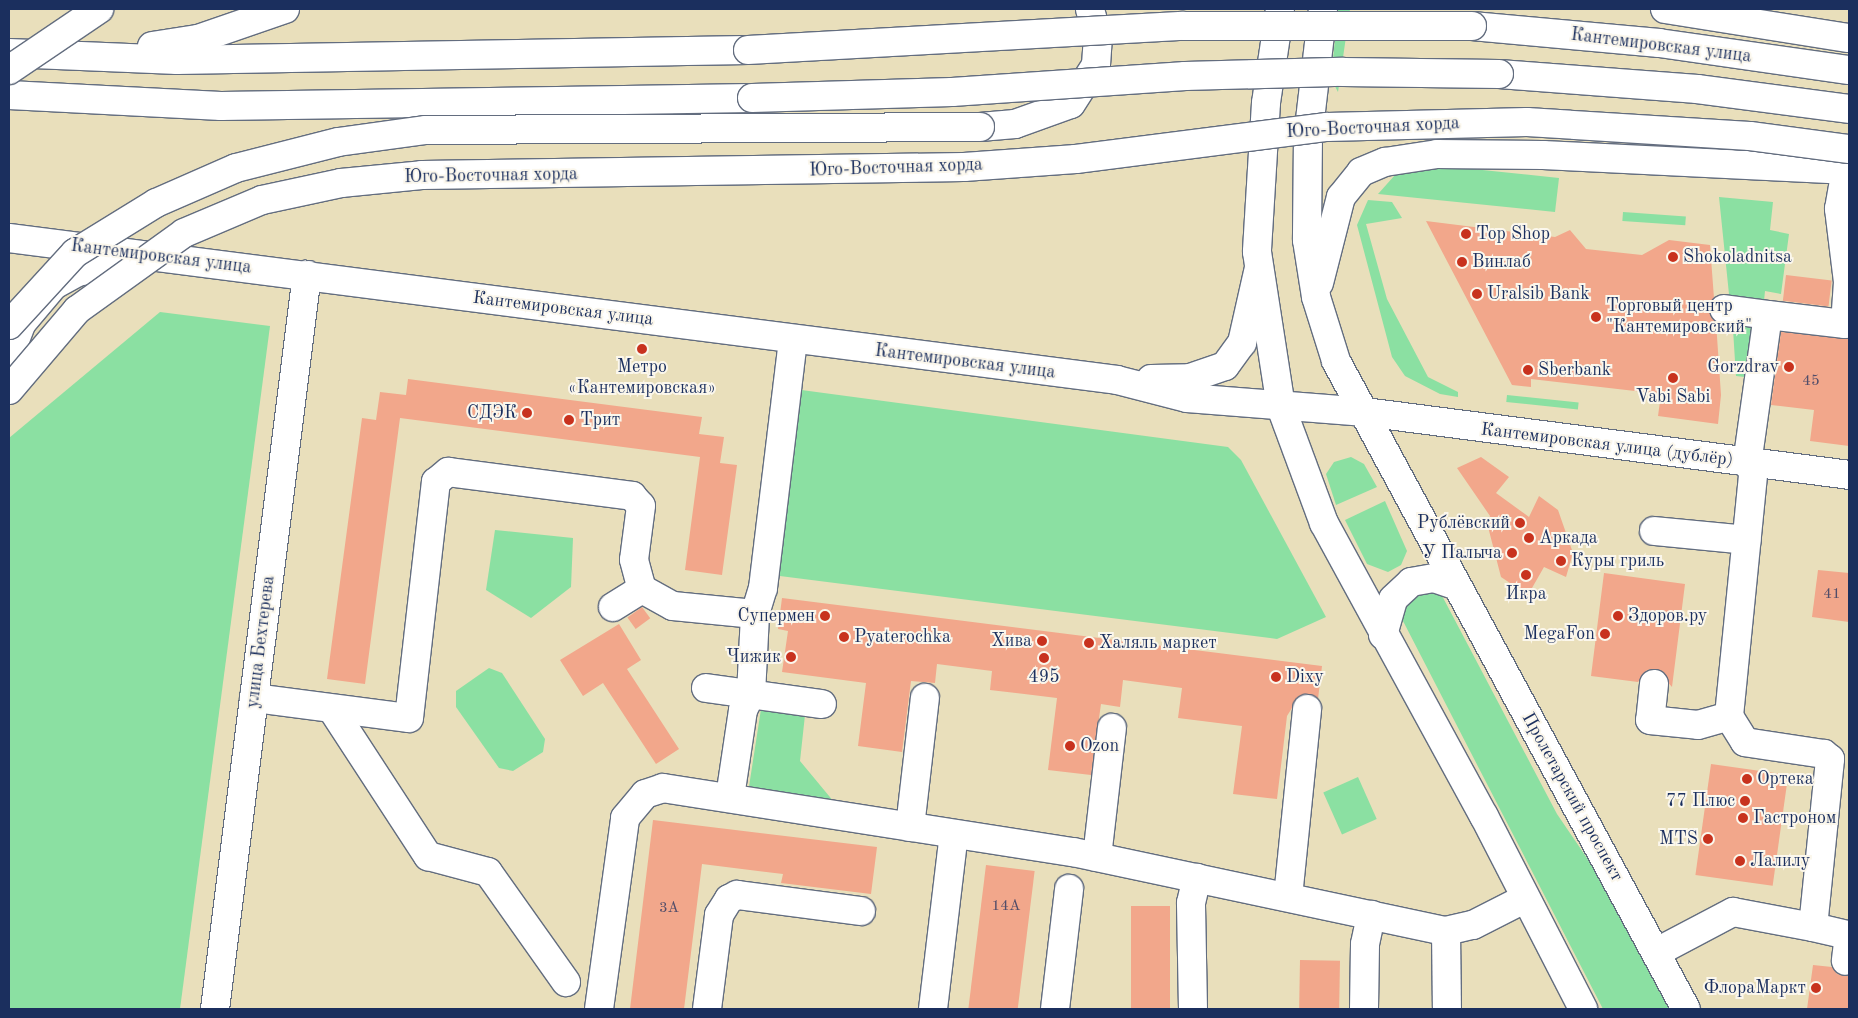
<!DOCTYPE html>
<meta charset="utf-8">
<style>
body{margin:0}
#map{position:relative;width:1858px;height:1018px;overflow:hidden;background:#e9dfbb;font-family:"Old Standard TT",serif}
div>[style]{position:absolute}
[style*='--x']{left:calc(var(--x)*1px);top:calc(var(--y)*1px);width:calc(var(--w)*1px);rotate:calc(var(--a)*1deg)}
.green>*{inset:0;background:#8be0a2;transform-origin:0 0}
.building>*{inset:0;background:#f2a78b;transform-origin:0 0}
.roads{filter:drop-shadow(1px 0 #636d7f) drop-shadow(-1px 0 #636d7f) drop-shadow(0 1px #636d7f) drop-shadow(0 -1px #636d7f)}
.minor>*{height:28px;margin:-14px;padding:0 14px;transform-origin:14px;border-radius:14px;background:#fff}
.major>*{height:28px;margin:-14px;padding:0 14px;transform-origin:14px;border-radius:14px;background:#fff}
.bridges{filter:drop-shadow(1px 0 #636d7f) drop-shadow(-1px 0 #636d7f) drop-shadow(0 1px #636d7f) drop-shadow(0 -1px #636d7f)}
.major-bridge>*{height:28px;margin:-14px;padding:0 14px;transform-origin:14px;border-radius:14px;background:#fff}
.dots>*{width:14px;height:14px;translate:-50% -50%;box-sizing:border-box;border:2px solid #fbf7ec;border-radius:50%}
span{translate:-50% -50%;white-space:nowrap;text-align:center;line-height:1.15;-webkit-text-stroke:4px #fbf7ec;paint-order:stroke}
.number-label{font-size:15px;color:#514d69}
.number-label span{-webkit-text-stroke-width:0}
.street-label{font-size:18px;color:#1b2f5e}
.poi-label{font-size:18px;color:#1b2f5e}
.left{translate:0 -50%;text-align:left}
.right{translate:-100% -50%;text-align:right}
.frame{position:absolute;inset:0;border:10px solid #1b2f5e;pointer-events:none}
</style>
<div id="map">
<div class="green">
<i style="clip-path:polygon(1338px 9px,1350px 9px,1338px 92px,1331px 79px)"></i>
<i style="clip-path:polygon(1434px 165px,1559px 178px,1555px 212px,1378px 194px,1395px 175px)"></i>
<i style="clip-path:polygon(1719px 197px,1773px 202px,1770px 230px,1789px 234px,1781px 294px,1765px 291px,1763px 311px,1730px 304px)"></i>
<i style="clip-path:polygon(1368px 200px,1392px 202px,1402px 218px,1366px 224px,1387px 299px,1428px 377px,1458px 392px,1458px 397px,1440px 394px,1405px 376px,1392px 357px,1357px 225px)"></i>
<i style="left:1623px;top:212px;width:63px;height:9px;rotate:4deg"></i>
<i style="clip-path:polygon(160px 312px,270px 326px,180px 1009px,9px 1009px,9px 438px)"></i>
<i style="clip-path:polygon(1732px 314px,1761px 324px,1753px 378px,1736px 376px)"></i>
<i style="clip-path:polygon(794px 389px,1228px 447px,1241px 460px,1326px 617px,1277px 639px,772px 575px)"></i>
<i style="left:1507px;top:395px;width:72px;height:7px;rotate:6deg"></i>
<i style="clip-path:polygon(1351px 457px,1364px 464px,1377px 487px,1336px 505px,1326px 474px,1334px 462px)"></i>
<i style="clip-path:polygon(1385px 501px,1407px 551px,1401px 565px,1388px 572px,1367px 564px,1345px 520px)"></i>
<i style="clip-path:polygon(495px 530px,573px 538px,571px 587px,531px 618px,486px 590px)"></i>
<i style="clip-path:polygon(1439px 590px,1557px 814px,1608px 889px,1669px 1009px,1603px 1009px,1403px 621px,1402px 607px,1409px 594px)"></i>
<i style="clip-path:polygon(489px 668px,502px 673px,545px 739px,543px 752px,513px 771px,499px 768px,456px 707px,456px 691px)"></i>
<i style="clip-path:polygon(761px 709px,805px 715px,800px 761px,839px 808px,748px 793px)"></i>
<i style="left:1358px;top:777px;width:46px;height:38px;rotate:66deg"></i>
</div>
<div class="building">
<i style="clip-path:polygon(1426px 221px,1555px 237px,1570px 230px,1586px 249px,1642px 255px,1669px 240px,1710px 245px,1714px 298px,1709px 307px,1716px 322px,1721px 395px,1718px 424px,1658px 416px,1661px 394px,1531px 379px,1531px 387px,1512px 385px)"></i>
<i style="left:1786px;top:275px;width:46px;height:26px;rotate:7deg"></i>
<i style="clip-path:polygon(1781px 332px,1849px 339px,1849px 446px,1810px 441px,1814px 410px,1771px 405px)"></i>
<i style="clip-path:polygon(408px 379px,702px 417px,699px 434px,724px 437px,720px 463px,737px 465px,722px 575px,685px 570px,700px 457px,400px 418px,365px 684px,327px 679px,362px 418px,376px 420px,380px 392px,406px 395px)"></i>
<i style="clip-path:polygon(1481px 457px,1509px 477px,1496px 493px,1529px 517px,1539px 496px,1558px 510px,1573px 553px,1566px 577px,1544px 567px,1528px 595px,1501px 577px,1487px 523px,1490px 516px,1457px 468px)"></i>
<i style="clip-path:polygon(1818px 570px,1849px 573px,1849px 622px,1812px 617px)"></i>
<i style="clip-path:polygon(1604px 573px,1685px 584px,1672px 687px,1656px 669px,1647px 670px,1638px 682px,1591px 676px)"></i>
<i style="clip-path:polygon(782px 598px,1322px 666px,1318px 699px,1300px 695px,1287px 716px,1277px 799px,1233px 794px,1242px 726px,1178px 718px,1182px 688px,1123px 680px,1120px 707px,1101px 704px,1091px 775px,1048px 770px,1057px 698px,990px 690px,992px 671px,937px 664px,935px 683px,911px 681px,902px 752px,858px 746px,866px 683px,782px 672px,788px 631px,778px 629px)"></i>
<i style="left:642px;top:607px;width:14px;height:18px;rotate:54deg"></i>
<i style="clip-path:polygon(619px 624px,641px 660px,627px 669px,679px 749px,656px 764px,603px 683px,583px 696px,560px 660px)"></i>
<i style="left:1711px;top:764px;width:78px;height:112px;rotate:8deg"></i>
<i style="clip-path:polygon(653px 820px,877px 847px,871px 894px,781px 883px,783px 874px,702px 864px,684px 1009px,630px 1009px)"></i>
<i style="left:986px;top:865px;width:49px;height:145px;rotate:7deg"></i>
<i style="left:1131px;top:906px;width:39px;height:103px"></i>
<i style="left:1300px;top:960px;width:40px;height:49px;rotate:1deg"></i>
<i style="clip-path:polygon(1813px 965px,1832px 967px,1837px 974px,1849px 976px,1849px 1009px,1807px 1009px)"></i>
</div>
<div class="roads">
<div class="minor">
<i style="--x:9;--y:238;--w:1117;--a:7.3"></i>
<i style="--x:1117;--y:380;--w:72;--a:14.4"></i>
<i style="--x:1187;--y:398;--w:179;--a:4.5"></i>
<i style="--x:1365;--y:412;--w:488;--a:7.4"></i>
<i style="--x:1724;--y:309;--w:44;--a:7.8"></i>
<i style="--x:9;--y:356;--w:34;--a:-69"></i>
<i style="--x:21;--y:324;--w:51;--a:-49.8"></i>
<i style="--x:54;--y:285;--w:26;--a:-29"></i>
<i style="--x:77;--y:272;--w:54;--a:-9.6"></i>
<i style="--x:1151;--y:379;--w:39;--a:-1"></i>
<i style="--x:1190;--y:378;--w:37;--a:-19"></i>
<i style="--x:1225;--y:366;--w:29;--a:-54"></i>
<i style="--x:1242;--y:343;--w:73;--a:-77.3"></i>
<i style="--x:1747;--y:464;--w:150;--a:-82"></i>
<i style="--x:1768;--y:315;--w:78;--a:6.7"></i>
<i style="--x:1845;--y:324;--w:42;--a:-85.9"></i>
<i style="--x:1848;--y:282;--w:74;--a:-97"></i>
<i style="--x:1839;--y:209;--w:40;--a:-80"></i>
<i style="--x:1654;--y:531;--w:93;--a:5.5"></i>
<i style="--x:613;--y:607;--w:34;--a:-32"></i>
<i style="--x:1383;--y:635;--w:37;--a:-74"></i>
<i style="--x:1393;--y:599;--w:25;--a:-43"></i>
<i style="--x:1411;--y:582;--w:23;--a:-10"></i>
<i style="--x:1434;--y:578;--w:24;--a:19"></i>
<i style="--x:1654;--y:684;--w:36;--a:96"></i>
<i style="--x:1650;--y:720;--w:48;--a:5.9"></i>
<i style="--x:1698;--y:725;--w:32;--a:-16"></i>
<i style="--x:1729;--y:716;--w:253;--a:-84.3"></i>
<i style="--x:706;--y:688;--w:117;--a:7.9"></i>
<i style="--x:254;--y:698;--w:156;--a:7.4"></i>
<i style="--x:409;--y:718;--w:238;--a:-83.5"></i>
<i style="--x:436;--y:482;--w:16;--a:-40"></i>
<i style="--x:448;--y:472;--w:186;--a:7.4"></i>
<i style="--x:632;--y:496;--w:13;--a:48"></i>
<i style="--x:641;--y:506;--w:54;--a:97.4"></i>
<i style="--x:634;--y:560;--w:30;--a:75"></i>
<i style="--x:642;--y:589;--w:35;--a:29"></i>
<i style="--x:673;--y:606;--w:82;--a:5.6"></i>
<i style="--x:332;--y:709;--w:176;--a:56.9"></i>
<i style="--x:428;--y:856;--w:62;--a:14.9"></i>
<i style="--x:488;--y:872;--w:135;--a:54.7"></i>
<i style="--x:730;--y:797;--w:88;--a:-81.5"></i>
<i style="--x:743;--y:710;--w:18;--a:-63"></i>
<i style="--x:751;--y:694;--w:80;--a:-87.1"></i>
<i style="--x:755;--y:614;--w:27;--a:-73"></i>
<i style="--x:763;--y:588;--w:249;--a:-83.1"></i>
<i style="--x:910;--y:827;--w:130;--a:-83.4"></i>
<i style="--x:1097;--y:857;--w:130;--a:-83.4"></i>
<i style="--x:1288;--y:897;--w:189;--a:-84.2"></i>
<i style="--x:1813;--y:927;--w:37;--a:13"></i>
<i style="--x:1849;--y:935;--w:26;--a:97"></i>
<i style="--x:1446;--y:931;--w:78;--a:89.3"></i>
<i style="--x:1657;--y:952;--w:86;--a:-27.8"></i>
<i style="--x:1733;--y:912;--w:81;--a:10.6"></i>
<i style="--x:1813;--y:927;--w:169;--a:-84.2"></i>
<i style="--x:1830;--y:759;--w:8;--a:-140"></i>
<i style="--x:1824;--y:754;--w:80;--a:-171.4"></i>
<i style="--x:1745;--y:742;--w:31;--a:-122"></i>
<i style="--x:215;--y:1009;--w:740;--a:-82.86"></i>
<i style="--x:599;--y:1009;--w:193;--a:-82.2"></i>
<i style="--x:625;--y:818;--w:31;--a:-50"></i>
<i style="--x:645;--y:794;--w:19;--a:-18"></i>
<i style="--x:663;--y:788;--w:415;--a:8.9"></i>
<i style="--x:1073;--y:852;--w:381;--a:12"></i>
<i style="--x:1446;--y:931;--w:28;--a:-13"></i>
<i style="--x:1473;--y:925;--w:59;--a:-27"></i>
<i style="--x:707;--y:1009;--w:95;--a:-82.7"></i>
<i style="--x:719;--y:915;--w:19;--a:-58"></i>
<i style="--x:729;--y:899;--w:9;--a:-27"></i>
<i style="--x:737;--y:895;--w:125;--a:7.4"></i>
<i style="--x:933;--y:1009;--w:176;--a:-83.2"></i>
<i style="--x:1055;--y:1009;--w:121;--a:-83.3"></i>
<i style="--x:1193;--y:1009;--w:106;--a:-91.1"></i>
<i style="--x:1191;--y:903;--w:26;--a:-77"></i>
<i style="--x:1364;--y:1009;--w:65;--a:-89.1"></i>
<i style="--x:1365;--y:944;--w:30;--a:-78"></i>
</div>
<div class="major">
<i style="--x:1280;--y:9;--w:95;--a:98.5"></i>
<i style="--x:1266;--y:103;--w:149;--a:93.5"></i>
<i style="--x:1257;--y:252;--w:157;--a:81.2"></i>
<i style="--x:1281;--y:407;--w:124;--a:69.7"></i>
<i style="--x:1324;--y:523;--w:334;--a:61.4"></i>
<i style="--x:1484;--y:816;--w:217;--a:62.8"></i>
<i style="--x:1323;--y:9;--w:129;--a:96.7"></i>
<i style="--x:1308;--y:137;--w:103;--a:90.6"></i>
<i style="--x:1307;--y:240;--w:58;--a:81"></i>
<i style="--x:1316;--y:297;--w:67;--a:72.6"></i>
<i style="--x:1336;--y:361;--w:736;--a:61.63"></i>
<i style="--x:1665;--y:9;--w:186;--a:9"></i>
<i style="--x:1472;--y:26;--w:188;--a:5.2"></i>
<i style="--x:1659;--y:43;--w:192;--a:8.1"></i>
<i style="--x:152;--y:46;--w:47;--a:-8.7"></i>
<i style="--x:198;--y:39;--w:92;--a:-19"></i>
<i style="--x:9;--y:53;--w:168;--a:2.4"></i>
<i style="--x:177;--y:60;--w:571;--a:-1"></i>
<i style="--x:1499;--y:74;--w:199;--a:4.3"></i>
<i style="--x:1697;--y:89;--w:153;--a:7.5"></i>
<i style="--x:9;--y:95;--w:212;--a:3"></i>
<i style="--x:221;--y:106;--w:531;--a:-0.86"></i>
<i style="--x:980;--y:127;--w:35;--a:-5"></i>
<i style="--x:1015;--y:124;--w:59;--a:-19.7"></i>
<i style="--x:1071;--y:104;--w:46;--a:-57.3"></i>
<i style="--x:1096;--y:65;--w:26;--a:-86"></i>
<i style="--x:1098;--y:39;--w:31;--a:-105"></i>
<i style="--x:1319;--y:283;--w:89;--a:-75.7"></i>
<i style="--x:1341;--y:197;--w:32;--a:-51"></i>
<i style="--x:1361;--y:172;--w:26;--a:-23"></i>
<i style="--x:1385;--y:162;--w:53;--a:-8.7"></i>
<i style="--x:1437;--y:154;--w:106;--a:0.5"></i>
<i style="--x:1543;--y:155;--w:306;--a:2.8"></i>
</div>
</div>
<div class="bridges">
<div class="major-bridge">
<i style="--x:748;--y:50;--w:436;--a:-3.2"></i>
<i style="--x:1183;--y:26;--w:289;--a:0"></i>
<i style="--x:9;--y:70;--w:109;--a:-34.1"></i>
<i style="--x:752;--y:98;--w:200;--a:-1.7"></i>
<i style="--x:952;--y:92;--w:234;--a:-3.9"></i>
<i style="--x:1185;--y:76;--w:158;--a:-1.5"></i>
<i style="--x:1343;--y:72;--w:156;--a:0.7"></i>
<i style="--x:9;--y:325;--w:98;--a:-47.5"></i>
<i style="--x:75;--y:253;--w:95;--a:-31.7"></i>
<i style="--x:156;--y:203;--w:87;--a:-23.6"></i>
<i style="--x:236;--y:168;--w:105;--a:-14.3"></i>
<i style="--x:338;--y:142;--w:89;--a:-7.8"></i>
<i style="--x:426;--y:130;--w:554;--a:-0.31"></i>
<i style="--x:9;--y:390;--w:105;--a:-49.6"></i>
<i style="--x:77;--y:310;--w:132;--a:-35.7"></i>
<i style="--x:184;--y:233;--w:85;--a:-22.9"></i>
<i style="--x:262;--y:200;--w:81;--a:-12.1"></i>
<i style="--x:341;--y:183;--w:81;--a:-5.6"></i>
<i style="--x:422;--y:175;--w:542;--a:-0.85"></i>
<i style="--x:964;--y:167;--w:112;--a:-4.1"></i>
<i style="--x:1076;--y:159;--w:253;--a:-7.3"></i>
<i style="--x:1327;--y:127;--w:200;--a:-1.4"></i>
<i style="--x:1527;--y:122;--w:223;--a:3.6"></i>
<i style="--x:1750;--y:136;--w:100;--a:7.5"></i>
</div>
</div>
<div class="dots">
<i style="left:1466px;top:234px;background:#c8321e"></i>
<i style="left:1673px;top:257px;background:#c8321e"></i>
<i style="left:1462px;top:262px;background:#c8321e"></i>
<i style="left:1477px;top:294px;background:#c8321e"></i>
<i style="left:1596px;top:317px;background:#c8321e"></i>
<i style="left:642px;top:349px;background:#c8321e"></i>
<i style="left:1789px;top:367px;background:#c8321e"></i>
<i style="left:1528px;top:370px;background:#c8321e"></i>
<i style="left:1673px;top:378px;background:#c8321e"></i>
<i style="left:527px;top:413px;background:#c8321e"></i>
<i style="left:569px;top:420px;background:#c8321e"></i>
<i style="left:1520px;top:523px;background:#c8321e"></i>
<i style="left:1529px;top:538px;background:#c8321e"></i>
<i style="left:1512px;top:553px;background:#c8321e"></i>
<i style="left:1561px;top:561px;background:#c8321e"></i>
<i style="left:1526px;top:575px;background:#c8321e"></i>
<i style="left:825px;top:616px;background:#c8321e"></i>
<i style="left:1618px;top:616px;background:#c8321e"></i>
<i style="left:1605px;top:634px;background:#c8321e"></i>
<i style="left:844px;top:637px;background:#c8321e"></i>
<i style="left:1042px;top:641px;background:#c8321e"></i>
<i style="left:1089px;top:643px;background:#c8321e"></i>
<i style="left:791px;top:657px;background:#c8321e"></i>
<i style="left:1044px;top:658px;background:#c8321e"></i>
<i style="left:1276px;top:677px;background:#c8321e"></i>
<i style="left:1070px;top:746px;background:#c8321e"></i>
<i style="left:1747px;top:779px;background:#c8321e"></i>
<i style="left:1745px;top:801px;background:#c8321e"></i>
<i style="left:1743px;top:818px;background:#c8321e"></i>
<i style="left:1708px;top:839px;background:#c8321e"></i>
<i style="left:1740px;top:861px;background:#c8321e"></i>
<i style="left:1816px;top:988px;background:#c8321e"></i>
</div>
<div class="number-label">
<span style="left:1811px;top:382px">45</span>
<span style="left:1832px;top:595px">41</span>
<span style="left:1006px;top:907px">14А</span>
<span style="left:669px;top:909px">3А</span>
</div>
<div class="street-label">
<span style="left:1661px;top:46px;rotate:7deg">Кантемировская улица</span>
<span style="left:1373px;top:128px;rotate:-3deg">Юго-Восточная хорда</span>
<span style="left:896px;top:168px;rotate:-2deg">Юго-Восточная хорда</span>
<span style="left:491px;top:176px;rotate:-1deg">Юго-Восточная хорда</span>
<span style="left:161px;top:257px;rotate:7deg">Кантемировская улица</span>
<span style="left:563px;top:309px;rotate:7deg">Кантемировская улица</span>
<span style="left:965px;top:362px;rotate:7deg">Кантемировская улица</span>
<span style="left:1607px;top:445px;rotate:7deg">Кантемировская улица (дублёр)</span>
<span style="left:261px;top:642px;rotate:-83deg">улица Бехтерева</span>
<span style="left:1572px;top:797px;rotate:61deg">Пролетарский проспект</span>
</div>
<div class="poi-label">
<span class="left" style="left:1476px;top:234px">Top Shop</span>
<span class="left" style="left:1683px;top:257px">Shokoladnitsa</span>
<span class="left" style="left:1472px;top:262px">Винлаб</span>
<span class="left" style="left:1487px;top:294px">Uralsib Bank</span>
<span class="left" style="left:1606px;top:317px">Торговый центр<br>"Кантемировский"</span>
<span class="right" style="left:1779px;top:367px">Gorzdrav</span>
<span style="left:642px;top:378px">Метро<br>«Кантемировская»</span>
<span class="left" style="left:1538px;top:370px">Sberbank</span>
<span style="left:1673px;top:397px">Vabi Sabi</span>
<span class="right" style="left:517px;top:413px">СДЭК</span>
<span class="left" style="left:580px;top:420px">Трит</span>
<span class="right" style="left:1510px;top:523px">Рублёвский</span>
<span class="left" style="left:1539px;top:538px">Аркада</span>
<span class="right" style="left:1502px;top:553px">У Палыча</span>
<span class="left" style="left:1571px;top:561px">Куры гриль</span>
<span style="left:1526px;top:594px">Икра</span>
<span class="right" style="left:815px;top:616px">Супермен</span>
<span class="left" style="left:1628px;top:616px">Здоров.ру</span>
<span class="right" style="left:1595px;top:634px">MegaFon</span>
<span class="left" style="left:854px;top:637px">Pyaterochka</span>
<span class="right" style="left:1032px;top:641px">Хива</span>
<span class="left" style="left:1099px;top:643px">Халяль маркет</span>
<span class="right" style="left:781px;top:657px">Чижик</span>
<span style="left:1044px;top:677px">495</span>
<span class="left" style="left:1286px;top:677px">Dixy</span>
<span class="left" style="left:1080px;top:746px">Ozon</span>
<span class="left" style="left:1757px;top:779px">Ортека</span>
<span class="right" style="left:1735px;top:801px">77 Плюс</span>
<span class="left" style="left:1753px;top:818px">Гастроном</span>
<span class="right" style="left:1698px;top:839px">MTS</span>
<span class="left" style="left:1750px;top:861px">Лалилу</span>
<span class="right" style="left:1806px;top:988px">ФлораМаркт</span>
</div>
<div class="frame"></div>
</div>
